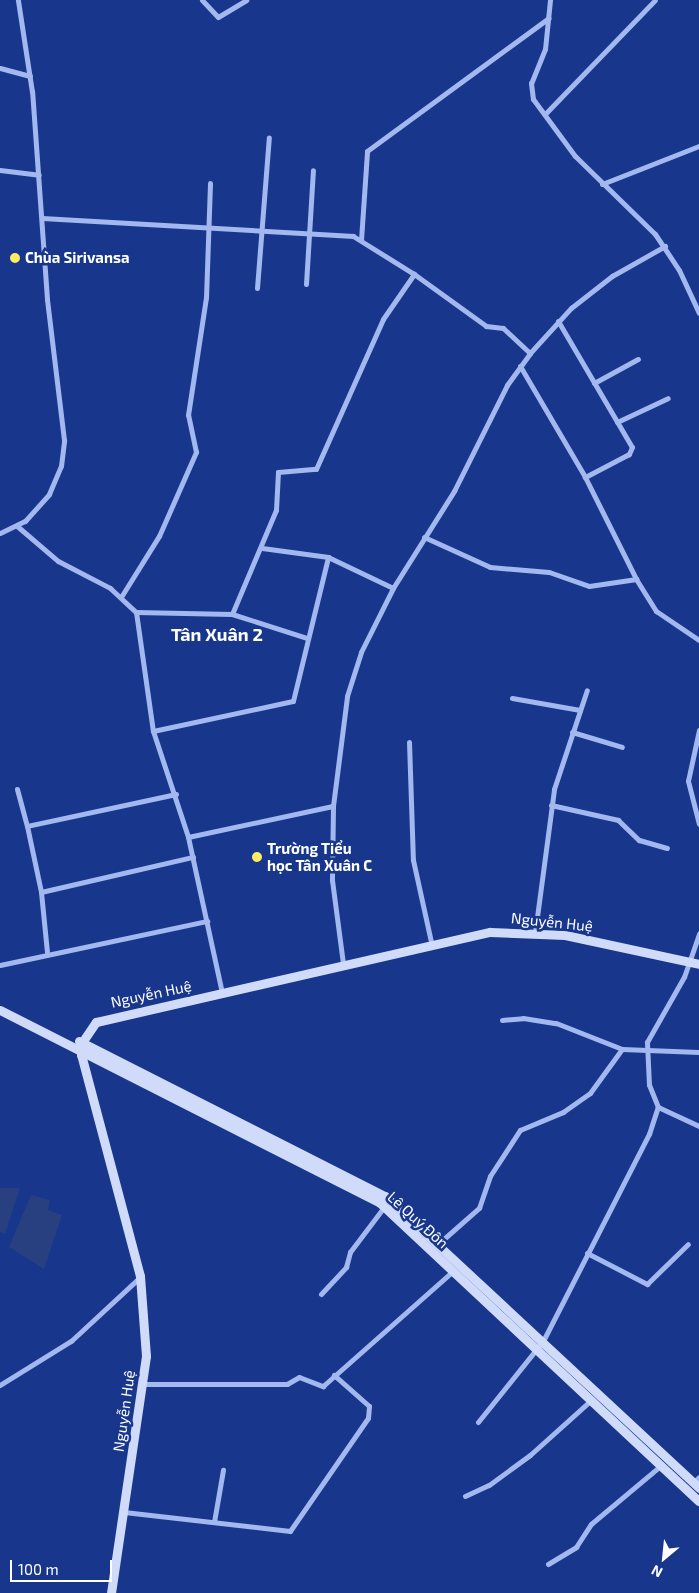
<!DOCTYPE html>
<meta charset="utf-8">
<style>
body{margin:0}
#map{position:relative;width:699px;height:1593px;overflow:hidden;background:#18378c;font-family:"Exo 2",sans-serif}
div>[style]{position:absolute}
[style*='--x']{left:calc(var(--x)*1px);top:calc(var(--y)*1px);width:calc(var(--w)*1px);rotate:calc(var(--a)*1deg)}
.water>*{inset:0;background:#284080}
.street>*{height:5px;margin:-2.5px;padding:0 2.5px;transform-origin:2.5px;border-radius:2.5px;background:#a3b8ef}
.secondary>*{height:9px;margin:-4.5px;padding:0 4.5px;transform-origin:4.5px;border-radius:4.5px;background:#d0dbfa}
.dots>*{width:14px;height:14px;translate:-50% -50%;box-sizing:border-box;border:2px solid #18378c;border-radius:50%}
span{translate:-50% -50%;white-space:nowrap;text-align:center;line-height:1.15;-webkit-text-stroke:5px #18378c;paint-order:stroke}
.poi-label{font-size:15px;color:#fff;font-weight:700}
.left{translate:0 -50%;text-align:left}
.street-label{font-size:15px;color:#fff}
.quarter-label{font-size:18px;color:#fff;font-weight:700}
.north{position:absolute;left:639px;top:1533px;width:50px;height:50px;-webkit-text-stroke:4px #18378c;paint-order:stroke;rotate:208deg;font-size:14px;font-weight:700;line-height:20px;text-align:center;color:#fff}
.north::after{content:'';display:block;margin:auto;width:18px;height:22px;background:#fff;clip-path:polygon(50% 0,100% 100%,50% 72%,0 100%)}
.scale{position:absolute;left:10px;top:1560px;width:102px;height:22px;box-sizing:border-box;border:2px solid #fff;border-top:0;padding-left:6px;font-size:15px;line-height:18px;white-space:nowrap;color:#fff;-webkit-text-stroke:4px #18378c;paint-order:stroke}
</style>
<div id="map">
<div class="water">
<i style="clip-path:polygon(0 1188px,20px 1188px,5px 1234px,0 1232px)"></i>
<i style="clip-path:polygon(31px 1195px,50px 1200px,48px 1210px,62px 1215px,44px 1269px,9px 1247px)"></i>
</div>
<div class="street">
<i style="--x:202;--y:0;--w:23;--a:47"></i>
<i style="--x:218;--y:17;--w:33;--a:-31"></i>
<i style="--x:550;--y:0;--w:49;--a:95.8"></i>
<i style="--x:545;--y:49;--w:37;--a:112"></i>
<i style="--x:531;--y:83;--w:16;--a:83"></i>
<i style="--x:533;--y:99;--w:71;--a:53.6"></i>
<i style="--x:575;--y:156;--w:112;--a:44.3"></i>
<i style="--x:655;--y:234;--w:43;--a:56.3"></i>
<i style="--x:679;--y:270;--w:47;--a:65.1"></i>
<i style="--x:0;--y:68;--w:31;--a:15"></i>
<i style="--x:545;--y:114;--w:158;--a:-46"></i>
<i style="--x:0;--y:170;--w:39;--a:7"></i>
<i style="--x:602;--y:184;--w:104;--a:-21.4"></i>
<i style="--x:42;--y:218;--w:312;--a:3.3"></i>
<i style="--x:353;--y:236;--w:72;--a:31.9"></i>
<i style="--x:414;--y:274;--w:89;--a:35.8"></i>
<i style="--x:486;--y:326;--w:17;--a:7"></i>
<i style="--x:503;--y:328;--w:37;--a:43"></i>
<i style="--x:361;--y:240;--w:89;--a:-86.1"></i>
<i style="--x:367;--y:151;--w:225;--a:-36.2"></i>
<i style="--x:306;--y:284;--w:114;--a:-86.5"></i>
<i style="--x:257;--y:288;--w:151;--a:-85.5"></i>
<i style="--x:558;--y:321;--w:146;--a:59.6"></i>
<i style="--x:632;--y:447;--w:8;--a:113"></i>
<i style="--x:629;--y:454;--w:50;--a:152.4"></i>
<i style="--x:520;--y:366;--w:129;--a:59.6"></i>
<i style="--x:585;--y:477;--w:114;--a:63.4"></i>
<i style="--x:594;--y:383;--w:50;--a:-28.6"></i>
<i style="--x:617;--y:422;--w:56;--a:-25.2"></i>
<i style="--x:17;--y:526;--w:54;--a:40.5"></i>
<i style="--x:58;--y:561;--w:59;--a:27.4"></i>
<i style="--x:110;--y:588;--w:35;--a:43"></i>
<i style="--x:136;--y:612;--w:120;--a:81.9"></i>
<i style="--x:153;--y:731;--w:112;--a:71.7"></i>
<i style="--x:188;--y:837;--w:160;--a:77.7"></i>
<i style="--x:0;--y:533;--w:28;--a:-26"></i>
<i style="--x:25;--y:521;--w:36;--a:-48"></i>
<i style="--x:49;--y:494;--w:30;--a:-67"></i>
<i style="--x:61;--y:466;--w:26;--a:-83"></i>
<i style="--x:64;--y:440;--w:142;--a:-96.9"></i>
<i style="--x:47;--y:299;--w:208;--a:-94.1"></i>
<i style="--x:32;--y:92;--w:93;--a:-98.7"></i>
<i style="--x:424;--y:537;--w:72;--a:24.4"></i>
<i style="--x:490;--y:567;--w:59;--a:4.8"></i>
<i style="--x:549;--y:572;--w:42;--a:19.3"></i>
<i style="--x:589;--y:586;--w:48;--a:-8.5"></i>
<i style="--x:636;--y:579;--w:38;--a:58"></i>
<i style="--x:656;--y:611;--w:52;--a:34"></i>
<i style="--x:262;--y:548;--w:67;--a:7.8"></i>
<i style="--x:328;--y:557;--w:72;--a:25.5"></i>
<i style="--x:121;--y:597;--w:72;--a:-58.1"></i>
<i style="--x:159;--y:536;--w:92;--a:-66.2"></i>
<i style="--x:196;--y:452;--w:38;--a:-102"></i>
<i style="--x:188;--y:415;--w:118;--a:-81.3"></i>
<i style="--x:206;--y:298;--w:115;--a:-88"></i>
<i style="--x:136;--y:612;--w:96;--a:1.2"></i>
<i style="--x:232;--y:614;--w:79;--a:17.7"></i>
<i style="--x:232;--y:614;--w:113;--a:-67.1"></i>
<i style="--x:276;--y:510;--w:38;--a:-87"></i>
<i style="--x:278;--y:472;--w:38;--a:-5"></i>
<i style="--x:316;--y:469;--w:164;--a:-65.9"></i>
<i style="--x:383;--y:319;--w:55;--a:-55.4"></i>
<i style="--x:512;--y:698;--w:69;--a:10"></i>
<i style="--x:699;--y:730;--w:52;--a:102.2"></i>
<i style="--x:688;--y:781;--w:44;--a:75.7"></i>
<i style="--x:153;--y:731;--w:143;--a:-12.1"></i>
<i style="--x:293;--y:701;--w:148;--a:-76.3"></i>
<i style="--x:572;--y:732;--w:52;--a:16.7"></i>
<i style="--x:409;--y:742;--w:118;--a:88.1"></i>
<i style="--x:413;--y:860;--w:84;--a:77.6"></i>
<i style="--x:17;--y:789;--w:38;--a:75"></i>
<i style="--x:176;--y:794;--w:152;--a:167.9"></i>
<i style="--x:27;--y:826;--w:67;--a:78"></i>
<i style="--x:41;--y:892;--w:156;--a:-13"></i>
<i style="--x:551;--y:805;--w:69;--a:12.6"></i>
<i style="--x:618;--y:820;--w:29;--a:44"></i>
<i style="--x:639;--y:840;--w:29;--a:16"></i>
<i style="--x:333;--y:806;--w:111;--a:-82.7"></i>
<i style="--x:347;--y:696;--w:46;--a:-72.3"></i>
<i style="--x:361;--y:652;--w:72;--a:-63.4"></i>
<i style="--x:393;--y:588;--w:115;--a:-57.8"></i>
<i style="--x:454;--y:491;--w:119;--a:-63.4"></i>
<i style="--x:507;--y:385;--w:39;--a:-54"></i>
<i style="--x:530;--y:353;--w:61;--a:-47.7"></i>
<i style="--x:571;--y:308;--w:52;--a:-38"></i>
<i style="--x:612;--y:276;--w:61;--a:-29.5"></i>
<i style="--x:188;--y:837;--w:148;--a:-12.1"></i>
<i style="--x:333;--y:806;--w:74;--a:90.8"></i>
<i style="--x:332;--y:880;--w:84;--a:82.5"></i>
<i style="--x:41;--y:892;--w:60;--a:84.3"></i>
<i style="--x:535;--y:932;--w:144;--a:-82.4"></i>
<i style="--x:554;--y:789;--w:104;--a:-71.6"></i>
<i style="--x:0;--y:965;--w:212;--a:-12"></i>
<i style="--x:502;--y:1020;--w:21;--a:-5"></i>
<i style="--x:523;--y:1018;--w:33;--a:9"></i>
<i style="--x:556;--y:1023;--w:71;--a:21.5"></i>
<i style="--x:622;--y:1049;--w:77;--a:2.2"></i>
<i style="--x:658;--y:1107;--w:45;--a:24.9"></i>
<i style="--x:438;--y:1244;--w:55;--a:-41.3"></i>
<i style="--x:479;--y:1208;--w:34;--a:-71"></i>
<i style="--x:490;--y:1176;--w:55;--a:-56.9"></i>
<i style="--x:520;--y:1130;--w:47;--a:-22.7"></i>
<i style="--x:563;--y:1112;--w:33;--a:-35"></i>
<i style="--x:590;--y:1093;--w:54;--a:-54"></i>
<i style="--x:587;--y:1253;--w:68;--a:27.3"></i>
<i style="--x:647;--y:1284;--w:57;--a:-44.3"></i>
<i style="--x:321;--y:1294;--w:37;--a:-47"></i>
<i style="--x:346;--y:1267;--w:16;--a:-75"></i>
<i style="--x:350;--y:1252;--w:56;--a:-52.9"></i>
<i style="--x:143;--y:1384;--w:144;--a:0"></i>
<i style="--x:287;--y:1384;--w:14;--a:-30"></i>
<i style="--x:299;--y:1377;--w:26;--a:21"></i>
<i style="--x:323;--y:1386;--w:174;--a:-41.5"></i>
<i style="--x:0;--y:1385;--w:84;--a:-31.8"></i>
<i style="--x:71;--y:1341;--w:94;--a:-42.8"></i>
<i style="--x:478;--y:1422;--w:104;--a:-51.3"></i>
<i style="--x:543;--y:1341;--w:233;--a:-62.9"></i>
<i style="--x:649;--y:1134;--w:28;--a:-72"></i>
<i style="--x:658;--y:1107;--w:24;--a:-112"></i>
<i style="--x:649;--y:1085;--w:43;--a:-92.7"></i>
<i style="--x:647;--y:1042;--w:75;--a:-60.4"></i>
<i style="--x:684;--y:977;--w:46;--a:-70.8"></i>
<i style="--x:693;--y:1483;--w:8;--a:-45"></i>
<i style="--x:465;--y:1496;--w:26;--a:-25"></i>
<i style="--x:489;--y:1485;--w:51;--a:-36.2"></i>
<i style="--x:530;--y:1455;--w:81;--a:-42"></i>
<i style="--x:124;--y:1512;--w:167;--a:6.5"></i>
<i style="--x:290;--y:1531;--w:137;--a:-55.4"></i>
<i style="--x:368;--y:1418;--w:12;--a:-85"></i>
<i style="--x:369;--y:1406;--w:47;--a:-138.5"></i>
<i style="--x:214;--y:1522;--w:53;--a:-80.2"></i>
<i style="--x:548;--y:1564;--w:33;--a:-31"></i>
<i style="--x:576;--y:1547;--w:27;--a:-57"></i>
<i style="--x:591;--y:1524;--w:89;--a:-40"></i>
</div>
<div class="secondary">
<i style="--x:0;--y:1010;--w:425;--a:26.9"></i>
<i style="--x:379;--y:1202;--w:438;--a:43.1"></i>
<i style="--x:79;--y:1041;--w:343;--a:26.9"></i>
<i style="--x:385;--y:1196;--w:429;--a:42.9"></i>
<i style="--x:111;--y:1593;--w:240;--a:-81.6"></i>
<i style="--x:146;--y:1356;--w:80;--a:-94.3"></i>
<i style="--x:140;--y:1276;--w:229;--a:-104.9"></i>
<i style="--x:81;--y:1055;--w:14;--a:-82"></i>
<i style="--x:83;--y:1041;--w:23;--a:-56"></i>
<i style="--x:96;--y:1022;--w:404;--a:-12.9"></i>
<i style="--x:490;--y:932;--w:75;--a:2.3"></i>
<i style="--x:565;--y:935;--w:137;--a:12.2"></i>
</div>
<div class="dots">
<i style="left:15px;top:258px;background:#ffec60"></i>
<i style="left:257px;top:857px;background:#ffec60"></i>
</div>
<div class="poi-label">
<span class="left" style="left:25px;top:258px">Chùa Sirivansa</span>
<span class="left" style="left:267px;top:857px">Trường Tiểu<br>học Tân Xuân C</span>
</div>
<div class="street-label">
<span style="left:552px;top:922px;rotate:6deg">Nguyễn Huệ</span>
<span style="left:151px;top:994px;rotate:-12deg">Nguyễn Huệ</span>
<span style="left:418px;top:1220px;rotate:42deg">Lê Quý Đôn</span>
<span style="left:124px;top:1411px;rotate:-82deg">Nguyễn Huệ</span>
</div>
<div class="quarter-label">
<span style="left:217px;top:634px">Tân Xuân 2</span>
</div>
<div class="north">N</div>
<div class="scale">100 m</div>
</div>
